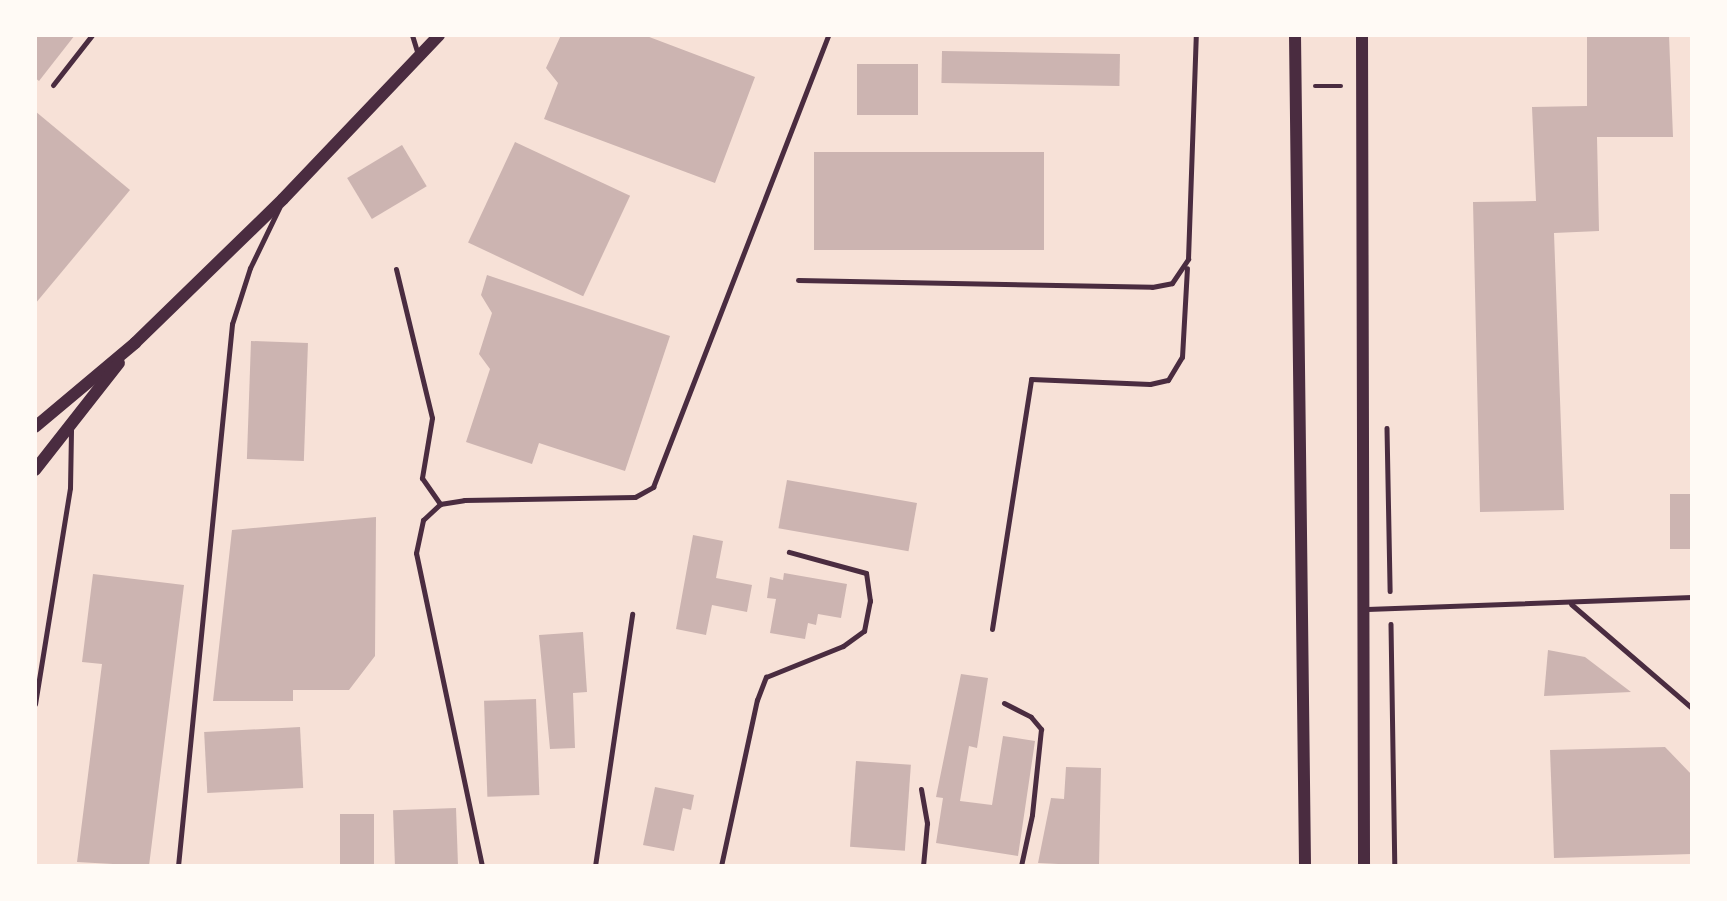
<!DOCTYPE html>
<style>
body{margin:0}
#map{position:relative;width:1727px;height:901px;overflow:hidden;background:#f7e1d7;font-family:"Playfair Display",serif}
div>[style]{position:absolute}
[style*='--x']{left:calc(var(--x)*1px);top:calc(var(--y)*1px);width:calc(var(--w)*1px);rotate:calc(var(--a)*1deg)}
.building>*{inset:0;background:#ccb4b1;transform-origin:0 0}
.path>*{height:4.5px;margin:-2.25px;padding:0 2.25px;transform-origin:2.25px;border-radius:2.25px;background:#4a2c40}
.service>*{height:5px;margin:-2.5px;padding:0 2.5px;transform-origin:2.5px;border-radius:2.5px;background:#4a2c40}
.tertiary>*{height:12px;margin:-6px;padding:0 6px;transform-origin:6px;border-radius:6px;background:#4a2c40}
span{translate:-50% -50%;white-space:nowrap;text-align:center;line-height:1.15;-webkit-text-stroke:7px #fffaf5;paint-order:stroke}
.frame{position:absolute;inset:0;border:37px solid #fffaf5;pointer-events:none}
</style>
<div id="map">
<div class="building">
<i style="clip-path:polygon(35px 35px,75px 35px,39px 81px,35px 78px)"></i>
<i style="clip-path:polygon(561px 35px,644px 35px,755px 77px,715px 183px,544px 119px,558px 83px,546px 68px)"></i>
<i style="clip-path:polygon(1587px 35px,1669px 35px,1673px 137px,1597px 137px,1599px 231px,1554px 233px,1564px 510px,1480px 512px,1473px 202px,1536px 201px,1532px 107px,1587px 106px)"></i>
<i style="left:942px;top:51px;width:178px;height:32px;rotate:1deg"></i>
<i style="left:918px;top:64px;width:51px;height:61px;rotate:90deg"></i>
<i style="clip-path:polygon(35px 111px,130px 190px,35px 304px)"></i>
<i style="left:515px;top:142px;width:127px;height:111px;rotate:25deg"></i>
<i style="left:402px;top:145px;width:48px;height:64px;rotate:59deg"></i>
<i style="left:814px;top:152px;width:230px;height:98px"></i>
<i style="clip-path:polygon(487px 275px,670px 336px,625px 471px,539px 443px,532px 464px,466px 442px,490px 369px,479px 354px,492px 313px,481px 295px)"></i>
<i style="left:251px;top:341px;width:57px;height:118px;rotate:2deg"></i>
<i style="left:787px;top:480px;width:132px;height:49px;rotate:10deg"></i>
<i style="left:1692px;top:494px;width:55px;height:22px;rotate:90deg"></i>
<i style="clip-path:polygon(376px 517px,375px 656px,349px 690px,293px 690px,293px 701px,213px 701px,232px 530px)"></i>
<i style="clip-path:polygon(693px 535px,723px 541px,716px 578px,752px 585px,747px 612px,712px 605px,706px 635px,676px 629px)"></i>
<i style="clip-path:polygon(784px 573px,847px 584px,841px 618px,818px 614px,816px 625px,808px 623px,805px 639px,770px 633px,776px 599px,767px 598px,770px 577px,783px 580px)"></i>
<i style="clip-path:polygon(93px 574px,184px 585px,149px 866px,77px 862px,102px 664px,82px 662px)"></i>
<i style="clip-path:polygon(583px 632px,587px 692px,573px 693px,575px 748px,550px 749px,539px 635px)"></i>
<i style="clip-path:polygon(1548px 650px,1585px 657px,1631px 692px,1544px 696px)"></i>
<i style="clip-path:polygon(961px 674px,988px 678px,977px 748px,969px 746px,960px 801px,992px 805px,1003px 736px,1035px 741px,1018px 856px,936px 843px,943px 798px,936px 797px)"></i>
<i style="left:536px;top:699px;width:96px;height:52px;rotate:88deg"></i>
<i style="left:300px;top:727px;width:61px;height:96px;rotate:87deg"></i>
<i style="clip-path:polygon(1665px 747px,1692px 775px,1692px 854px,1554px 858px,1550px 750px)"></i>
<i style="left:856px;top:761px;width:55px;height:86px;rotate:4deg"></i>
<i style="clip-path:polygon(1066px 767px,1101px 768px,1099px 866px,1038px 863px,1051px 798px,1064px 799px)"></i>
<i style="clip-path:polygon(655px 787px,694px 795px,691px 810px,683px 808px,674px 851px,643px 845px)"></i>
<i style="left:456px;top:808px;width:58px;height:63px;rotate:88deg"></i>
<i style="left:340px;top:814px;width:34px;height:52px"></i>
</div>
<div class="path">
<i style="--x:1315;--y:86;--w:26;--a:0"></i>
<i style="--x:1387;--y:428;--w:163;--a:88.9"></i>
<i style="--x:1391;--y:624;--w:242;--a:89.1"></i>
</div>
<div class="service">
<i style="--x:412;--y:35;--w:21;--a:73"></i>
<i style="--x:53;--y:85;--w:63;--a:-52"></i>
<i style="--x:396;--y:269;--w:153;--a:76.4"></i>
<i style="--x:432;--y:418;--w:61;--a:99.5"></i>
<i style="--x:422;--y:478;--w:32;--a:55"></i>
<i style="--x:798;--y:280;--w:354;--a:1.1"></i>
<i style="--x:1152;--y:287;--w:20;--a:-11"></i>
<i style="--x:1172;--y:283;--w:29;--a:-56"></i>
<i style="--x:1188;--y:259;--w:224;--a:-88"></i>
<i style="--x:1571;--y:604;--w:160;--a:40.7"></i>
<i style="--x:1367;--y:609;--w:325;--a:-2.1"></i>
<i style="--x:992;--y:629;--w:253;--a:-81.1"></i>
<i style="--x:1031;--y:379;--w:119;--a:2.4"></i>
<i style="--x:1150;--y:384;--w:18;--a:-13"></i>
<i style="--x:1168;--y:380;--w:27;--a:-59"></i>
<i style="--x:1182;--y:357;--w:89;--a:-86.8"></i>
<i style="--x:1004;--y:703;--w:30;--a:27"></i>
<i style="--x:1031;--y:717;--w:16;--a:50"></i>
<i style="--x:1041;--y:729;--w:86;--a:96"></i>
<i style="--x:1032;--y:815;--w:52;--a:102.2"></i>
<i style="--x:35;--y:704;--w:219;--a:-80.8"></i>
<i style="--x:70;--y:488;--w:58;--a:-89"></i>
<i style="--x:921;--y:789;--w:35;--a:80"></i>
<i style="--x:927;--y:823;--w:43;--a:95.3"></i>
<i style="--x:178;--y:866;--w:545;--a:-84.31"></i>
<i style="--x:232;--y:324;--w:59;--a:-72.2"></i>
<i style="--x:250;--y:268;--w:67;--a:-64.2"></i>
<i style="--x:482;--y:866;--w:320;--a:-101.9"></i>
<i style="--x:416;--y:553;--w:34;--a:-78"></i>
<i style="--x:423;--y:520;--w:23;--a:-43"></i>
<i style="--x:440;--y:504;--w:24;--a:-9"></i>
<i style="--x:464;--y:500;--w:171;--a:-1"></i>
<i style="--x:635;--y:497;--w:21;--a:-29"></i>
<i style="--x:653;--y:487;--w:485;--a:-68.8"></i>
<i style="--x:595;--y:866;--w:255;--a:-81.6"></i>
<i style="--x:721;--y:866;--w:170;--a:-77.8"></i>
<i style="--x:757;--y:700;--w:25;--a:-69"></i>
<i style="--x:766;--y:677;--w:83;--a:-21.9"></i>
<i style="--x:843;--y:646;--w:26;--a:-36"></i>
<i style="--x:864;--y:631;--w:31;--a:-79"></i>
<i style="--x:870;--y:601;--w:28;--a:-98"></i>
<i style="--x:866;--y:573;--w:80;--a:-164.7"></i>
</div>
<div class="tertiary">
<i style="--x:1295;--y:35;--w:831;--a:89.31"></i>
<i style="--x:1362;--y:35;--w:831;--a:89.86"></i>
<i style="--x:35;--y:427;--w:131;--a:-40"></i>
<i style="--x:135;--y:343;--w:206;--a:-44.2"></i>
<i style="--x:283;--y:199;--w:226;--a:-46.4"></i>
<i style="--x:35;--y:470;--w:136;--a:-51.9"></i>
</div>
<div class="frame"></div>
</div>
